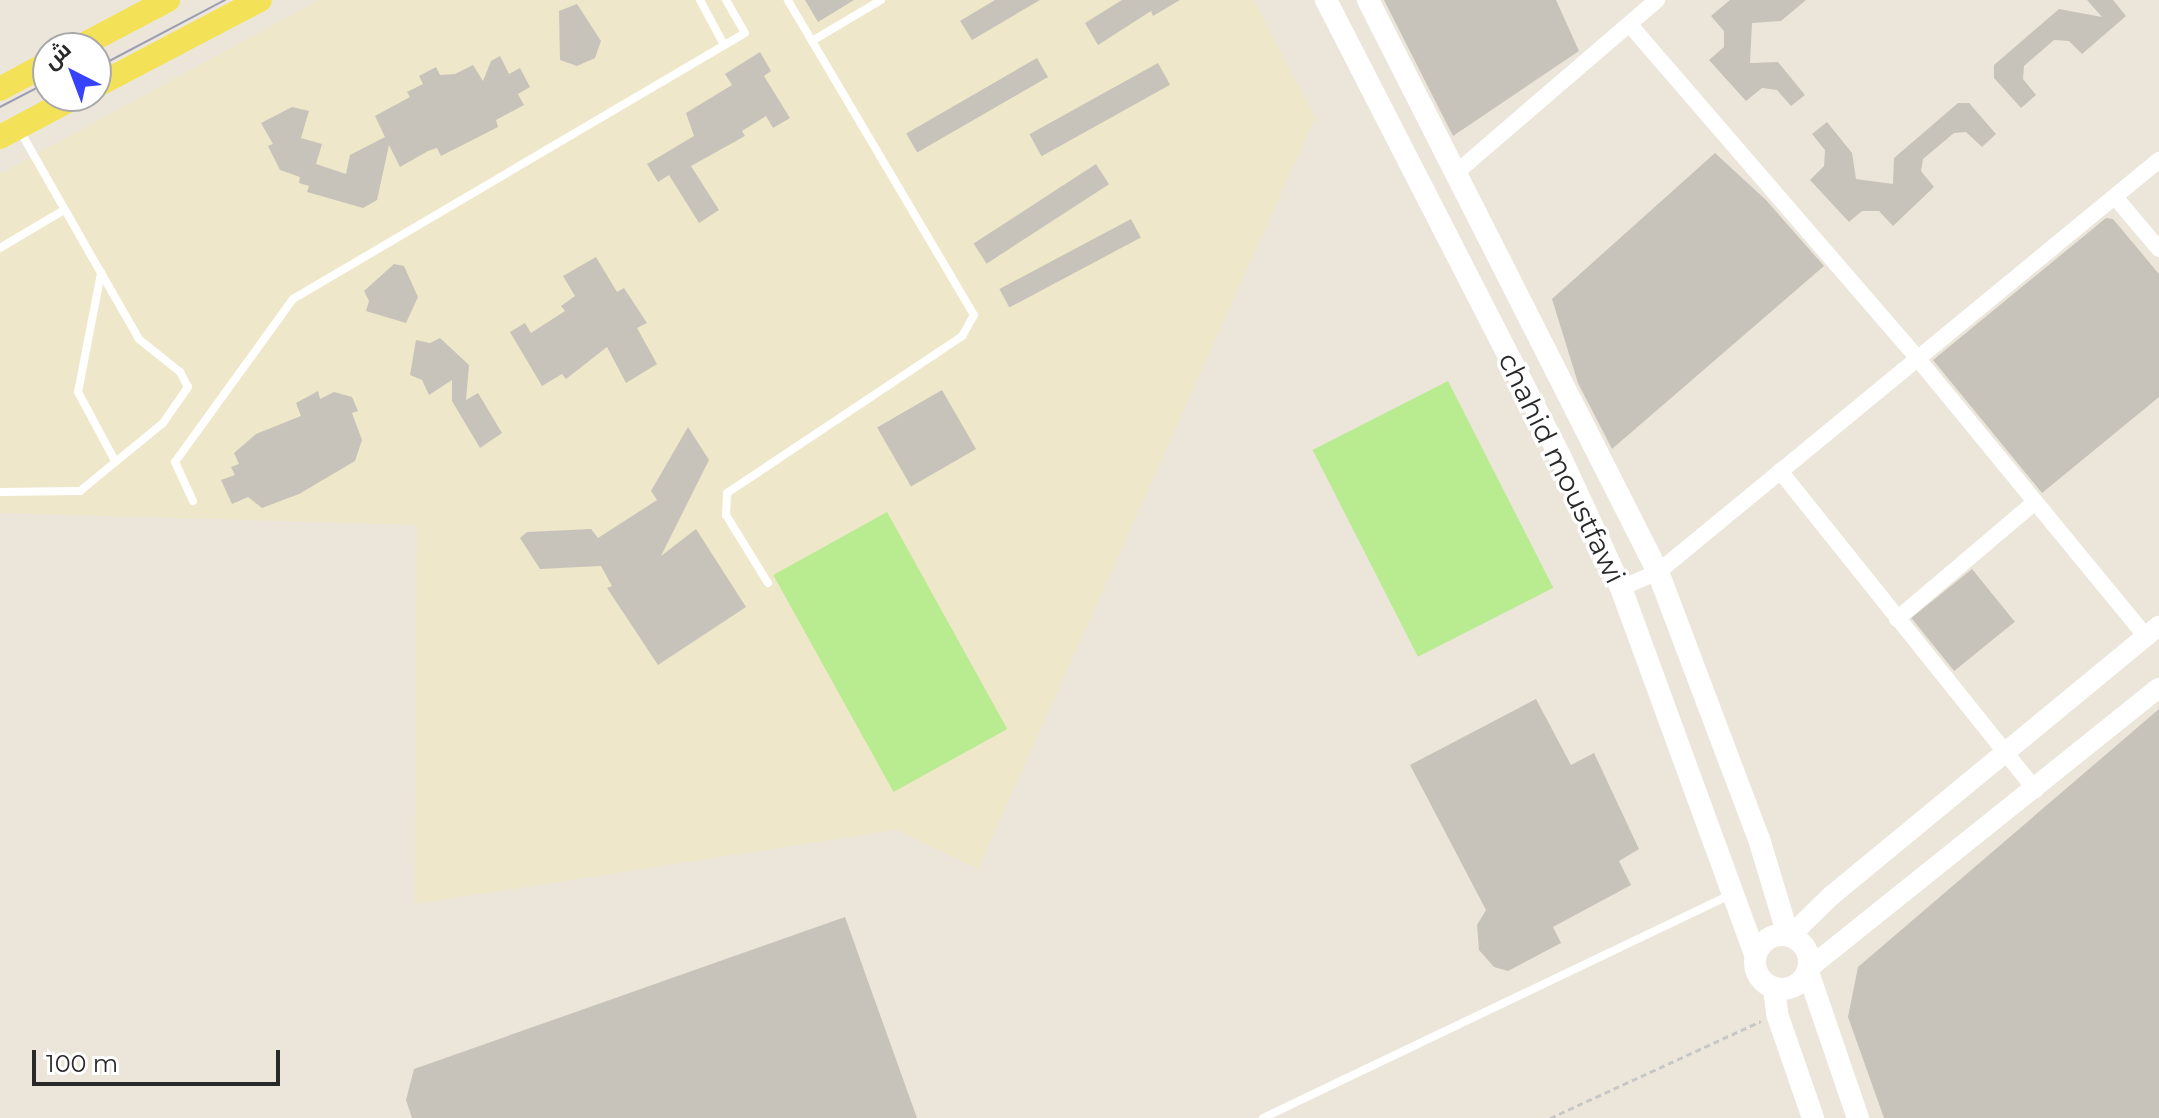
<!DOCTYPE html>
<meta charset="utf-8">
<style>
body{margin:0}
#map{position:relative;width:2159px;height:1118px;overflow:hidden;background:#ece6da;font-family:Montserrat,Cairo,sans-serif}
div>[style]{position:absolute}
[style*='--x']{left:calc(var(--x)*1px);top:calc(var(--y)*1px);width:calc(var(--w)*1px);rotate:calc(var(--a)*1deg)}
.education>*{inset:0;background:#eee7c9}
.pitch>*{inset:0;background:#b9eb91;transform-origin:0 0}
.building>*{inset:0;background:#c7c3ba;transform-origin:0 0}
.path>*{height:3px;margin-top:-1.5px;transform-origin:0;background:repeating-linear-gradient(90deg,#c7c7c7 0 6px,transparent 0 10px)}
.service>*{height:8px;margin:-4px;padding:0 4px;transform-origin:4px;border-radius:4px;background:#fff}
.minor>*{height:16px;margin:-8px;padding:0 8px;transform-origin:8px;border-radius:8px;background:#fff}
.tertiary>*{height:20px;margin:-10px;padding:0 10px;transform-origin:10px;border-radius:10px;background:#fff}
.secondary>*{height:22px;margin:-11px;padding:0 11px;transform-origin:11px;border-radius:11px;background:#fff}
.secondary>.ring{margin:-11px;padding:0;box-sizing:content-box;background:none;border:22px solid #fff;border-radius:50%}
.primary>*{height:24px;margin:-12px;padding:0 12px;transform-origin:12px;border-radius:12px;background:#f3e258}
.tram>*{height:2px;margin:-1px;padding:0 1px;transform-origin:1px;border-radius:1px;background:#9d9db4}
span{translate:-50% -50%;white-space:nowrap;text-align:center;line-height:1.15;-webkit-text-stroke:7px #fff;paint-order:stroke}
.street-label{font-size:28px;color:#292929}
.north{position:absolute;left:32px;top:32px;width:80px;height:80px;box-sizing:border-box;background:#fff;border:2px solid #a9a9a9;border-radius:50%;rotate:318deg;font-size:22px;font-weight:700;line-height:32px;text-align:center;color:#292929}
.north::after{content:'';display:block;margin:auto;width:28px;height:36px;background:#3642fc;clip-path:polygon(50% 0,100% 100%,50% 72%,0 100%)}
.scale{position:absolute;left:32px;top:1050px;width:248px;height:36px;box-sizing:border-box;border:4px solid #292929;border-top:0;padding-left:10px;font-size:24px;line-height:28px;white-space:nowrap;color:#292929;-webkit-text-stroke:6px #fff;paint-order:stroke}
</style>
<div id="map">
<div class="education">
<i style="clip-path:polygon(319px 0,1254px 0,1315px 118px,978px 869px,896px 830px,415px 904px,417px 525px,0 513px,0 174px)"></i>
</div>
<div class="pitch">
<i style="left:1448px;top:381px;width:232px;height:152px;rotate:63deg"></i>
<i style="left:887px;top:512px;width:248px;height:130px;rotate:61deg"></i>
</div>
<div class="building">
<i style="clip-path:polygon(805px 0,854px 0,818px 22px)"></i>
<i style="clip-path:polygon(995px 0,1040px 0,972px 40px,960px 21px)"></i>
<i style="clip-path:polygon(1122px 0,1180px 0,1153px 16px,1151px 11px,1098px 45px,1085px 23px)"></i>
<i style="clip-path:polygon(1384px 0,1556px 0,1579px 51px,1453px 136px)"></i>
<i style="clip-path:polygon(1730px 0,1806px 0,1781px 21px,1752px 23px,1750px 63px,1778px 62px,1805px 95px,1791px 106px,1777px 90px,1762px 88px,1746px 101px,1709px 60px,1724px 47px,1724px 31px,1711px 16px)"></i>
<i style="clip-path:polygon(2087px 0,2113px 0,2126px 16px,2082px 54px,2069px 41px,2054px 40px,2024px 66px,2023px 79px,2036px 95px,2021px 108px,1994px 78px,1994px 65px,2059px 9px,2102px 17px)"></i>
<i style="clip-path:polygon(577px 4px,601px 41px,595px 58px,577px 66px,560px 60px,559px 11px)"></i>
<i style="clip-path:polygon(760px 52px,771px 71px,764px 76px,790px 118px,773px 128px,766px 116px,742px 131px,745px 136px,691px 166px,719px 210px,699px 223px,669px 175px,658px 182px,647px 164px,694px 136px,686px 113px,732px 85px,725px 74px)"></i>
<i style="clip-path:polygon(500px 56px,509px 74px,520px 68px,530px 87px,518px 94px,524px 105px,496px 120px,498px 127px,441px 156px,437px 148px,428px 151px,400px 167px,389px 145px,377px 200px,363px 208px,307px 192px,309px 186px,299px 183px,300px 177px,280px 170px,268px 146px,273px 144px,261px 123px,292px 107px,309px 111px,301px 138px,322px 144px,316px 164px,346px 174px,350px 155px,385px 137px,375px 116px,410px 97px,407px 92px,423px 84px,419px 76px,436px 67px,440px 75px,455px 74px,473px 65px,483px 81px,491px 61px)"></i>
<i style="left:1037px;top:58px;width:22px;height:151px;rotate:60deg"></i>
<i style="left:1158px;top:63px;width:25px;height:147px;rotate:61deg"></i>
<i style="clip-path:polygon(1958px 103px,1969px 103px,1996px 134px,1982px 147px,1966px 132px,1954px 133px,1923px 159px,1921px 171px,1934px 187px,1893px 226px,1879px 211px,1862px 211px,1849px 222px,1810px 180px,1824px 166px,1825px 150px,1812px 134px,1827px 122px,1852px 153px,1856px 179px,1893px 184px,1894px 158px)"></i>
<i style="clip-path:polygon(1715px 153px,1766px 200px,1824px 266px,1612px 449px,1578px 383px,1552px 299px)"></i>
<i style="left:1096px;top:164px;width:24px;height:146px;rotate:57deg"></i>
<i style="clip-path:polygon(2106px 218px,2113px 219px,2159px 274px,2159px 397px,2042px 493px,1933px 360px)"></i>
<i style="left:1131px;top:219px;width:21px;height:149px;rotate:62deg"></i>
<i style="clip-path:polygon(596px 257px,617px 292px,624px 288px,647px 323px,637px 328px,657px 364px,626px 383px,607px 347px,566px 379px,562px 374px,542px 386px,510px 332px,525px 323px,531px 333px,565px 311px,561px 306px,575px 296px,563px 276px)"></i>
<i style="clip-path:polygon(394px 264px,404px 266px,418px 297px,406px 323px,366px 311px,369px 301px,364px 291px)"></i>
<i style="clip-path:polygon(440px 338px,469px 365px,466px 400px,478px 393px,502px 433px,480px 448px,452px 401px,452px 380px,429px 395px,422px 380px,410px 375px,416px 340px,430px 343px)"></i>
<i style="left:942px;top:390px;width:68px;height:75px;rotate:60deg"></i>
<i style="clip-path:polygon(318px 391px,320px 399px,334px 392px,352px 397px,358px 411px,352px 413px,362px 440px,355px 461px,299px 494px,262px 508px,248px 497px,232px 504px,221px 480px,235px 475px,231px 467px,239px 464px,234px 453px,256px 434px,301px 416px,296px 403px)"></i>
<i style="clip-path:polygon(688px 427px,709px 460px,661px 556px,696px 529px,746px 607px,658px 665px,607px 588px,612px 586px,601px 566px,540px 569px,520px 538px,527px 532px,591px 529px,598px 538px,657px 500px,651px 491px)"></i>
<i style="left:1972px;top:569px;width:68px;height:78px;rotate:51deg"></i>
<i style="clip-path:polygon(1536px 699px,1571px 765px,1594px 753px,1639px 849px,1619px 861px,1631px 885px,1553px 927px,1561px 943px,1508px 971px,1494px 967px,1479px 950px,1477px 925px,1486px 910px,1410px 765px)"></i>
<i style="clip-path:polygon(2159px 709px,2159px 1118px,1884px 1118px,1848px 1017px,1858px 967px)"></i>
<i style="clip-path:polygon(845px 917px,917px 1118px,412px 1118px,406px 1100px,414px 1069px)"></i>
</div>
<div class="path">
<i style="--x:1550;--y:1118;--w:232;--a:-24.7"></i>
</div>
<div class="service">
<i style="--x:700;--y:0;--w:51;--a:61.9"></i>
<i style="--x:812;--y:41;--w:80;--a:-30.7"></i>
<i style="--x:20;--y:131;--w:163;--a:60.3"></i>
<i style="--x:101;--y:273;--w:121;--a:100.9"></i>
<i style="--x:78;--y:392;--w:76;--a:61.8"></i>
<i style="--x:0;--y:248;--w:74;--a:-30.7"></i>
<i style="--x:0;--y:492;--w:80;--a:-0.7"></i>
<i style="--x:80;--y:491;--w:107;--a:-39.3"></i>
<i style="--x:163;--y:423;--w:44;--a:-55.2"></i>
<i style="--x:188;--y:387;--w:17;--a:-118"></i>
<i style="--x:180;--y:372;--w:53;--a:-141.2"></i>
<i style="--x:139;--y:339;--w:76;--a:-119.9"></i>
<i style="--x:193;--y:501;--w:43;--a:-114.8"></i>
<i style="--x:175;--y:462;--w:201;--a:-54.1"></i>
<i style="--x:293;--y:299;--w:524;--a:-30.48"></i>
<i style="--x:745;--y:33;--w:38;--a:-120"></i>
<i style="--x:768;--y:583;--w:80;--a:-121.7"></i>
<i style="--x:726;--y:515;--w:22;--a:-87"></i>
<i style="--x:727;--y:493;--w:283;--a:-33.7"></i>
<i style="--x:962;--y:336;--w:24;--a:-60"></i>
<i style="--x:974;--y:315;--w:366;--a:-120.6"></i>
<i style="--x:1263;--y:1118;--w:520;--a:-25.53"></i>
</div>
<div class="minor">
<i style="--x:1630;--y:25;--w:441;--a:49.2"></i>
<i style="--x:1918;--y:359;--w:360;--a:50.6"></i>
<i style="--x:1457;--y:172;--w:264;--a:-40.7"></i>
<i style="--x:2115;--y:197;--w:68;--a:49.8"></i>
<i style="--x:1780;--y:471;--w:409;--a:51.3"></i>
<i style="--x:1621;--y:588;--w:40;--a:-23.4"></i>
<i style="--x:1658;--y:572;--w:649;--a:-39.43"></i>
<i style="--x:1897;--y:619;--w:181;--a:-40.3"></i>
</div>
<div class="tertiary">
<i style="--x:1791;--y:935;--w:56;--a:-44.3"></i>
<i style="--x:1831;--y:896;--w:425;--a:-39.5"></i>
<i style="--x:1809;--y:968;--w:448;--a:-38.7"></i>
</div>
<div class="secondary">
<i style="--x:1326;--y:0;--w:515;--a:62.84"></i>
<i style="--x:1561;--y:458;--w:143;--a:65.2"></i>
<i style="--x:1621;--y:588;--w:390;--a:69.9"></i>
<i style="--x:1368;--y:0;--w:641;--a:63.12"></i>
<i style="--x:1658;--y:572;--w:285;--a:69.3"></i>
<i style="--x:1759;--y:839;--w:100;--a:73.2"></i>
<i class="ring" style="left:1755px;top:935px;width:32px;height:32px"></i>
<i style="--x:1808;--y:972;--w:154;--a:71.1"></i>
<i style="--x:1774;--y:988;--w:26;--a:83"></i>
<i style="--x:1777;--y:1014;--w:110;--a:70.9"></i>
</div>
<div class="primary">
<i style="--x:77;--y:48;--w:103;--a:-27.8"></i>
<i style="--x:96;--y:86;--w:185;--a:-27.7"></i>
<i style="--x:0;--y:89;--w:55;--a:-28.4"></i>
<i style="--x:0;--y:137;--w:87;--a:-28"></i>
</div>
<div class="tram">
<i style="--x:96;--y:68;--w:146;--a:-27.8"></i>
<i style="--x:0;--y:107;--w:54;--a:-27.5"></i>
</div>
<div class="street-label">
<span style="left:1562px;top:468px;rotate:64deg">chahid moustfawi</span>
</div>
<div class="north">ش</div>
<div class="scale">100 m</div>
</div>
